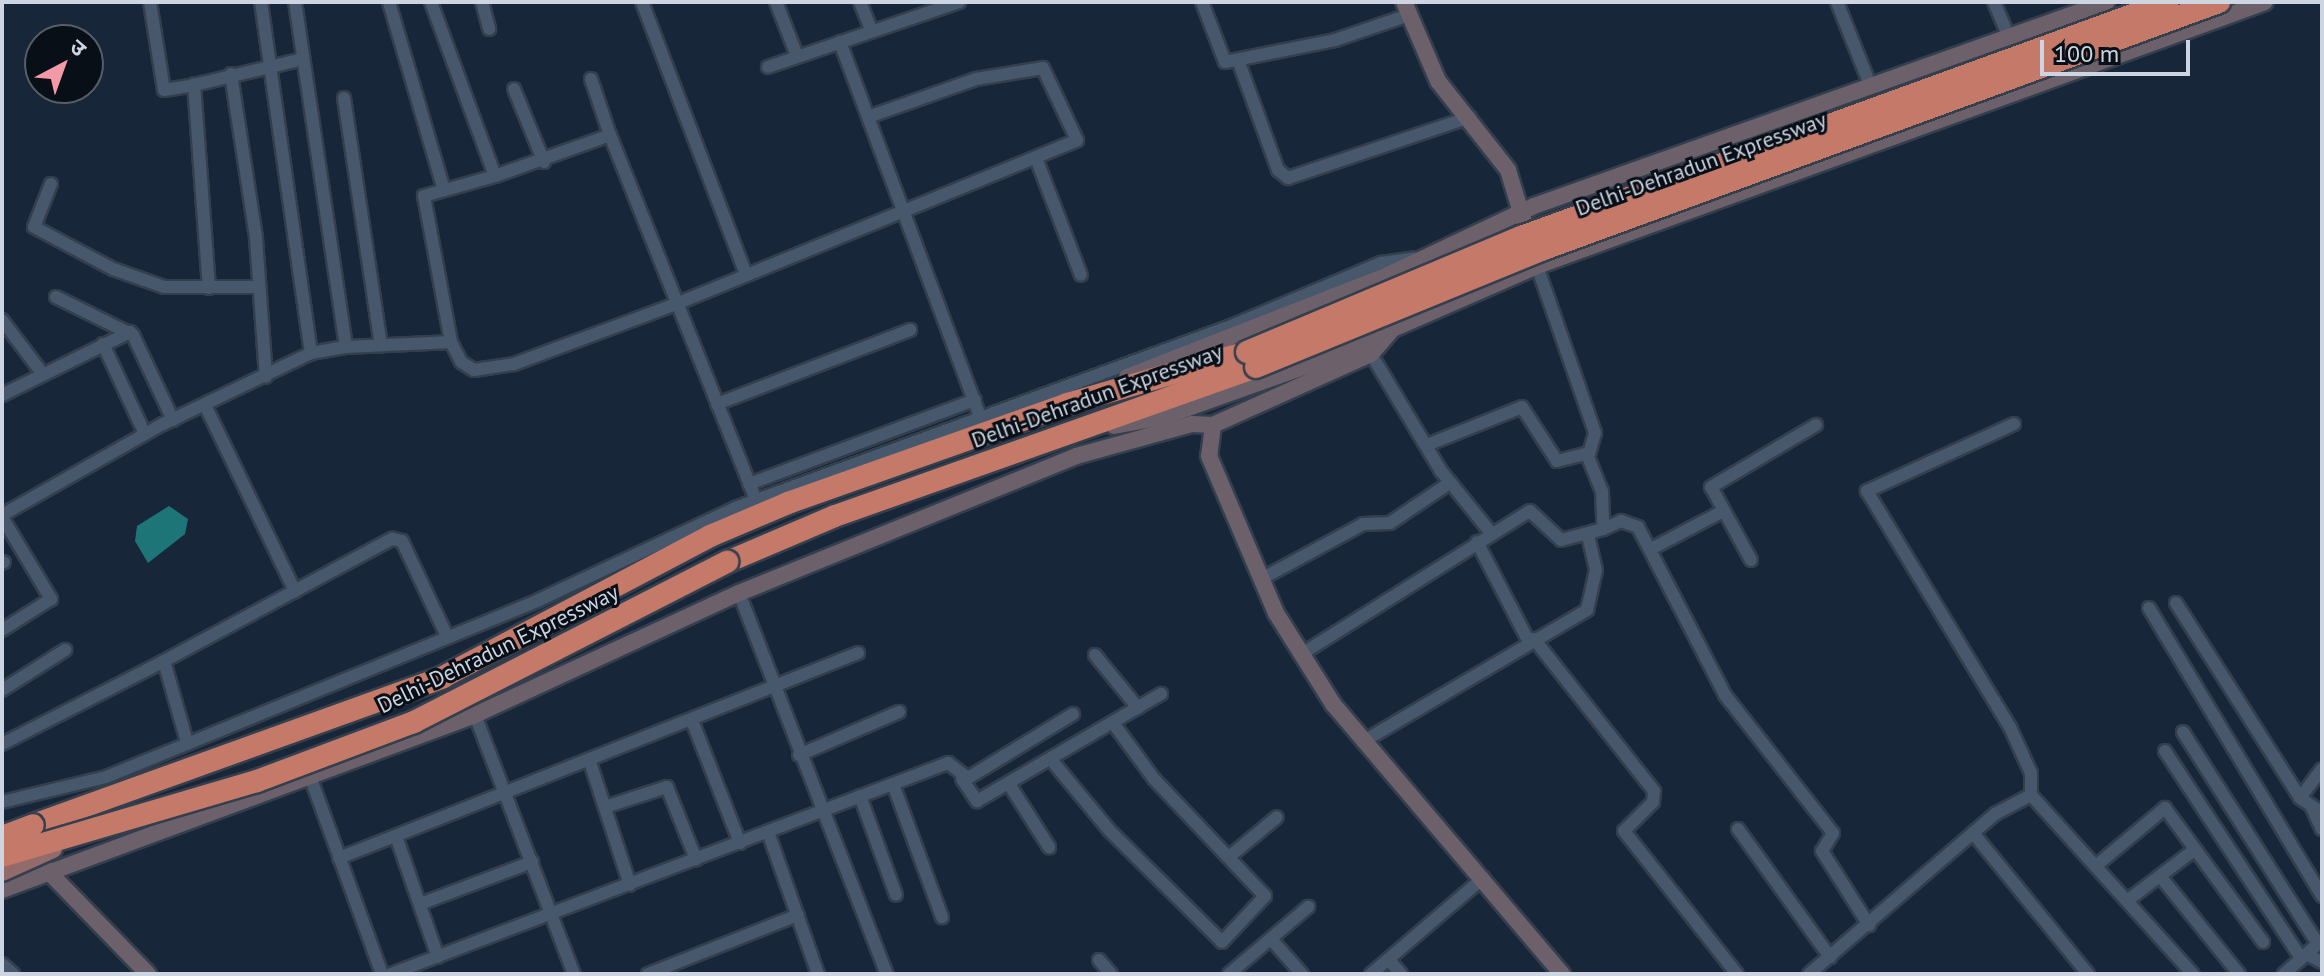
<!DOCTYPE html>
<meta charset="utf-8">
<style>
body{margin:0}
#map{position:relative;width:2324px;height:976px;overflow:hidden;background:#182639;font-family:"PT Sans","Noto Sans Devanagari",sans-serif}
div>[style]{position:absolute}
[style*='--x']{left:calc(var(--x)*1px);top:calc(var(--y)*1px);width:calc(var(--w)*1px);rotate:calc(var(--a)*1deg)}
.water>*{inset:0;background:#1d7577}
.roads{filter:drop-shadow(2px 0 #343f4e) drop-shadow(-2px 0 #343f4e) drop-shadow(0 2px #343f4e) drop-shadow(0 -2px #343f4e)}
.street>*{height:12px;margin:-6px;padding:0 6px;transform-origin:6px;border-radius:6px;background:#47576c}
.secondary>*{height:16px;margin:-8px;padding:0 8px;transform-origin:8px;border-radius:8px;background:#6c616b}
.highway>*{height:22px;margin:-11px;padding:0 11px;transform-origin:11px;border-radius:11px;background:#c47969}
.bridges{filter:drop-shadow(2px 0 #343f4e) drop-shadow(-2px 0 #343f4e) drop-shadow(0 2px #343f4e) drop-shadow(0 -2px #343f4e)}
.primary-bridge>*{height:18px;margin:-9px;padding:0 9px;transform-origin:9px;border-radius:9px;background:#926b6a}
.highway-bridge>*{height:22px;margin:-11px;padding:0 11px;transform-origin:11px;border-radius:11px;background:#c47969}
span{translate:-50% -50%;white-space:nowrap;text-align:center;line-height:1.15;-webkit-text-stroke:6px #090f17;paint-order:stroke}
.street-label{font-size:22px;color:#ccd5e1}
.frame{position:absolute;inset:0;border:4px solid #ccd5e1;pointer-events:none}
.north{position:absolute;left:24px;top:24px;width:80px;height:80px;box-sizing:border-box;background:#090f17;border:2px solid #575e68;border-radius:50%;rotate:41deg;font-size:22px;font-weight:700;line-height:32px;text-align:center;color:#ccd5e1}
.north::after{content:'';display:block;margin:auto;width:28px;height:36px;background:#f49aa6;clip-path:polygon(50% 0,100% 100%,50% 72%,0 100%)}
.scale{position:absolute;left:2040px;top:40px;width:150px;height:36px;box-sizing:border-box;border:4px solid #ccd5e1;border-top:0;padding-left:10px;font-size:24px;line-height:28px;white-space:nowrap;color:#ccd5e1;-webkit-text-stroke:6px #090f17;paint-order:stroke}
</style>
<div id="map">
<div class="water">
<i style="clip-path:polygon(169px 506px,188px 519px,185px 534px,148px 563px,135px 541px,137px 526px)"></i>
</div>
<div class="roads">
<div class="street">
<i style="--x:150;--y:2;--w:89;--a:81"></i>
<i style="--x:164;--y:90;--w:30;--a:-9"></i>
<i style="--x:261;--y:2;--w:355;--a:81.9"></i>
<i style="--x:389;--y:2;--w:193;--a:73.7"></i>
<i style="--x:431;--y:2;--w:185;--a:69.8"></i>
<i style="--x:495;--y:176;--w:122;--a:-19.6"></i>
<i style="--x:610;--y:135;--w:393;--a:68.2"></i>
<i style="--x:482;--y:2;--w:28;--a:75"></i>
<i style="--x:642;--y:2;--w:291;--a:69.1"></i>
<i style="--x:776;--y:2;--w:58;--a:68.7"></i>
<i style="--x:860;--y:2;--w:31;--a:68"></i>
<i style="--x:1202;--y:2;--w:64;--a:69"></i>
<i style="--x:1225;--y:62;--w:112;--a:-11.3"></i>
<i style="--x:1335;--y:40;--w:78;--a:-18.7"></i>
<i style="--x:1837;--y:2;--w:92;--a:68.2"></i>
<i style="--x:1994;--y:2;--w:39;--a:67"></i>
<i style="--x:840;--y:42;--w:403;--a:69.5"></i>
<i style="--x:1238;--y:60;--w:117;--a:70"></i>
<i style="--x:1278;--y:170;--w:13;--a:39"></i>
<i style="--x:1288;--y:178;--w:192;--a:-18.5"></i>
<i style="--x:768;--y:67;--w:202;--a:-18.8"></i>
<i style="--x:231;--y:74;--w:166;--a:81.3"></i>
<i style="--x:256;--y:238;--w:139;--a:85.9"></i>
<i style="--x:591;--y:79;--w:59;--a:71.3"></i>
<i style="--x:514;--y:89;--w:79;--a:67.7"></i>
<i style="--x:344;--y:98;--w:250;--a:81.5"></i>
<i style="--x:1036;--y:158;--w:125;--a:69"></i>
<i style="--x:495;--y:176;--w:74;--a:164.3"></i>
<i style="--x:424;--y:196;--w:148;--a:79.5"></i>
<i style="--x:451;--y:342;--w:22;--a:63"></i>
<i style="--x:461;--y:362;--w:15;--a:32"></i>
<i style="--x:474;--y:370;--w:40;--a:-8.5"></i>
<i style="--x:514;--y:364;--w:173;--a:-20.3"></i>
<i style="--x:676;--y:304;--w:433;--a:-22.2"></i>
<i style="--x:1077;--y:140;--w:80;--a:-115.3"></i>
<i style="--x:1043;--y:68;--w:68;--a:170.7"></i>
<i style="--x:976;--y:79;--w:114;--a:160.6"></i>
<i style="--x:51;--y:184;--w:46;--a:111.6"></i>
<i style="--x:34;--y:227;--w:89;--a:28"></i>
<i style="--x:113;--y:269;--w:54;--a:19.4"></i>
<i style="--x:164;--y:287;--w:93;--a:0"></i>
<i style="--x:1537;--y:266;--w:177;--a:70.8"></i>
<i style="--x:1595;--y:433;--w:25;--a:106"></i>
<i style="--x:1588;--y:457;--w:37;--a:68"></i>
<i style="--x:1602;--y:491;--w:38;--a:88"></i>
<i style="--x:1603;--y:529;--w:20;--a:-24"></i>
<i style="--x:1621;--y:521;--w:18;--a:19"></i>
<i style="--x:1638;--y:527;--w:189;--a:62.6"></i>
<i style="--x:1725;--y:695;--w:175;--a:52"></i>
<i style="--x:1833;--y:833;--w:21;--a:121"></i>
<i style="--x:1822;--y:851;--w:88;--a:57.6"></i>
<i style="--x:209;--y:288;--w:204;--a:-94.2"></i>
<i style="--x:194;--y:85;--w:112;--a:-13.4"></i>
<i style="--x:56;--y:297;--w:86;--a:26.3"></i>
<i style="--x:133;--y:335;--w:94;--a:64.8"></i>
<i style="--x:2;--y:320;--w:66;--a:53"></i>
<i style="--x:103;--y:344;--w:99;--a:65"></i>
<i style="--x:346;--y:347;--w:105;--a:-2.7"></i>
<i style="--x:1371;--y:354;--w:136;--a:59.1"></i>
<i style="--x:1441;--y:471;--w:80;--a:51.1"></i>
<i style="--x:2;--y:395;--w:143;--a:-26.2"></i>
<i style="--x:717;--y:404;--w:207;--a:-21"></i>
<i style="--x:205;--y:405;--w:207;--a:64.2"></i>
<i style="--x:2014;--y:424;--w:162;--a:155.5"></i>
<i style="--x:1867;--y:491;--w:276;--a:58.8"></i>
<i style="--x:2010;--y:727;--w:51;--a:65.5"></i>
<i style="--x:2031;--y:773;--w:22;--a:90"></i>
<i style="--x:1427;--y:445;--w:102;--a:-21.8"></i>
<i style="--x:1522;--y:407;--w:64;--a:57.1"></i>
<i style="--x:1557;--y:461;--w:33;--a:-14"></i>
<i style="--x:749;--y:484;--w:241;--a:-20.4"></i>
<i style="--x:2;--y:515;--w:185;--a:-29.5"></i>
<i style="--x:163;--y:424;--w:164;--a:-25.6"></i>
<i style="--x:311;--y:353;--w:36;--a:-10"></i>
<i style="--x:346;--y:347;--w:349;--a:-98.4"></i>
<i style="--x:2;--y:517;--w:96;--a:59.1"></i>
<i style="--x:51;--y:599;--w:58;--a:147.7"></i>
<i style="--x:1477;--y:542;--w:113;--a:62.5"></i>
<i style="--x:1651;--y:549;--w:81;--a:-27.8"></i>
<i style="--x:1751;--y:560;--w:83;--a:-118.7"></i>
<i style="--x:1711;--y:487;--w:122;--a:-30.6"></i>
<i style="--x:2;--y:563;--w:2;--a:-27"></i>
<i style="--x:1261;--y:579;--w:116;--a:-28.3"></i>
<i style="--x:1363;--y:524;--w:27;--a:-2"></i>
<i style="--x:1390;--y:523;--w:73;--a:-33.9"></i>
<i style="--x:739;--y:593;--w:409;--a:68.8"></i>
<i style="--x:2176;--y:603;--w:231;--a:57.5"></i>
<i style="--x:2300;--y:798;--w:27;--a:34"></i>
<i style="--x:2149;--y:608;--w:336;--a:59"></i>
<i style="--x:1534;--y:639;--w:194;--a:51.7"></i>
<i style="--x:1654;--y:791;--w:11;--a:95"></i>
<i style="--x:1653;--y:802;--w:41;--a:135"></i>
<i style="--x:1624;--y:831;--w:182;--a:51.7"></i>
<i style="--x:1095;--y:655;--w:68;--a:50.9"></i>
<i style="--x:1300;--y:655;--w:271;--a:-32.1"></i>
<i style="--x:1530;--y:511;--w:42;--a:43.1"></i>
<i style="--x:1561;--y:540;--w:43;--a:-14.7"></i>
<i style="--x:2;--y:690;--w:75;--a:-32.4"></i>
<i style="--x:475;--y:715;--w:277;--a:69.1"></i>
<i style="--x:693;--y:723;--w:129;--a:68.6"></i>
<i style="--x:2183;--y:732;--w:251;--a:57.5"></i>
<i style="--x:1364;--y:741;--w:259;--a:-30.4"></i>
<i style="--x:1587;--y:610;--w:41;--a:-77.3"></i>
<i style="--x:1596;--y:570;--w:35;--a:-103"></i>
<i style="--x:187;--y:742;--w:84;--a:-105.9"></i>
<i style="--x:164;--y:661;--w:259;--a:-28.2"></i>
<i style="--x:392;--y:539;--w:10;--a:11"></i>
<i style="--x:402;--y:541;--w:103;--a:64.7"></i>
<i style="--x:2;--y:744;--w:182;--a:-27.1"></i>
<i style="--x:2165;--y:751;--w:248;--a:56.7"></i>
<i style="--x:799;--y:755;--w:109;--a:-23.3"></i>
<i style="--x:590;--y:762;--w:129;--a:72"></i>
<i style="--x:1053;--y:762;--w:88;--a:50.5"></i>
<i style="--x:1109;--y:830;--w:159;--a:44.7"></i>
<i style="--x:1222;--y:942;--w:63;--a:-46.9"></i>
<i style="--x:1265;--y:896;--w:161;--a:-133.5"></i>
<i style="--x:1154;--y:779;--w:69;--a:-126.2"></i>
<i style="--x:311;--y:779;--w:208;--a:70"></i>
<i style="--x:962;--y:779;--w:27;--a:56"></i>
<i style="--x:977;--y:801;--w:213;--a:-30.2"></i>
<i style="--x:893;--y:784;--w:142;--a:69.8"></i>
<i style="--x:1009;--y:784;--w:75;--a:57.6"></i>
<i style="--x:860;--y:796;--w:105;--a:70"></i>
<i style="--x:2300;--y:798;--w:36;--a:-53"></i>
<i style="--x:2;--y:802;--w:107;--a:-13.5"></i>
<i style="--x:106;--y:777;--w:468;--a:-22.2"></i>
<i style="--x:539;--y:600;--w:217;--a:-25.1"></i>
<i style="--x:735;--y:508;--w:528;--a:-20.15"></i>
<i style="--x:1231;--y:326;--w:163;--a:-22.8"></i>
<i style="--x:1381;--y:263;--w:34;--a:-8"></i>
<i style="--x:605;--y:807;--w:65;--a:-17.9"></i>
<i style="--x:667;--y:787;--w:78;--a:68.1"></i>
<i style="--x:2312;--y:808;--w:23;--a:65"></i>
<i style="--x:1738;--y:829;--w:158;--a:54.3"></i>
<i style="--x:768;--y:832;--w:151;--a:70.6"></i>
<i style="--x:1973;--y:833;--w:182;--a:50.8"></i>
<i style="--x:396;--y:836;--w:128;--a:70.9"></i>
<i style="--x:1229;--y:857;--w:62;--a:-39.8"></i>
<i style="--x:339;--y:858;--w:558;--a:-21.55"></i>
<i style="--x:2097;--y:865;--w:89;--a:-40"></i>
<i style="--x:2165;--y:808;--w:166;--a:53.8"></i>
<i style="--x:2160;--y:876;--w:126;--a:51.1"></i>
<i style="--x:2128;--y:900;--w:83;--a:-37.1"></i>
<i style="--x:420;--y:904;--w:120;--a:-20.6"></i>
<i style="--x:1271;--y:939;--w:47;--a:48.5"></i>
<i style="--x:2306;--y:954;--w:18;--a:27"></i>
<i style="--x:1099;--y:960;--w:18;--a:49"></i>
<i style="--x:1389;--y:960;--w:18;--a:49"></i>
<i style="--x:2;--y:964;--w:15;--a:42"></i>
<i style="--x:391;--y:974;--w:596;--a:-20.75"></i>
<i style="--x:948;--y:763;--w:25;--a:37"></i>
<i style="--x:968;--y:778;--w:123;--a:-31.4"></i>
<i style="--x:648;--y:974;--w:161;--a:-21.5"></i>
<i style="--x:1229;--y:974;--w:104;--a:-40.3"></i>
<i style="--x:1371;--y:974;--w:148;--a:-40.6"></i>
<i style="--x:1809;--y:974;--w:245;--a:-40.7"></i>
<i style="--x:1995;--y:814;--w:41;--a:-27.8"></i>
<i style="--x:2031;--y:795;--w:241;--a:47.9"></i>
<i style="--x:2284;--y:974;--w:51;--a:-41.8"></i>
</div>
<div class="secondary">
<i style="--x:1404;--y:2;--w:86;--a:66.7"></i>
<i style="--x:1438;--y:81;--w:113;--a:51.8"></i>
<i style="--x:1508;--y:170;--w:78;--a:73"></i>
<i style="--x:1390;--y:332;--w:29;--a:131"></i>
<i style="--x:1371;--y:354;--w:173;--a:155.8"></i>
<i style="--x:1213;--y:425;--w:31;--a:97"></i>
<i style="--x:1209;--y:456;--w:171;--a:66.9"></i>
<i style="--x:1276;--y:613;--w:107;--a:57.9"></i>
<i style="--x:1333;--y:704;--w:354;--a:49.7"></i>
<i style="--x:1127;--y:377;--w:280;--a:-21.3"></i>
<i style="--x:1388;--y:275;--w:161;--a:-25.3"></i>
<i style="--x:1534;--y:206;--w:608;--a:-19.6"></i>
<i style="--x:1114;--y:426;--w:50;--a:-10.4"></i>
<i style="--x:1163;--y:417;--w:161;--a:-19.6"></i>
<i style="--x:1315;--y:363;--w:242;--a:-23.6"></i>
<i style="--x:1537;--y:266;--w:774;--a:-19.93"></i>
<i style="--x:43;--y:866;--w:151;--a:45.8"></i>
<i style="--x:2;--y:890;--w:504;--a:-20.3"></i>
<i style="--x:475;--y:715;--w:291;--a:-24.8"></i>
<i style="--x:739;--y:593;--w:364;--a:-22.1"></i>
<i style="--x:1076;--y:456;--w:120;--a:-15.4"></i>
<i style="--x:1192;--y:424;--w:21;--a:3"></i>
</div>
<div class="highway">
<i style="--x:727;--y:562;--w:117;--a:-23.1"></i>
<i style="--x:835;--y:516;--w:447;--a:-19.5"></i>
<i style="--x:33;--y:825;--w:436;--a:-19.8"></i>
<i style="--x:443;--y:677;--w:302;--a:-27.8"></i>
<i style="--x:710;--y:536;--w:85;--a:-22.9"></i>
<i style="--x:788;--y:503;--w:296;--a:-19.5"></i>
<i style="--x:1067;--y:404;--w:187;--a:-16.1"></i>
</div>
</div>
<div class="bridges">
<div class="primary-bridge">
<i style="--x:2;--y:872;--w:56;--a:-24.3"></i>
</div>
<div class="highway-bridge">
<i style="--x:1247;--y:352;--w:297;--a:-22.8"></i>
<i style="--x:1521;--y:237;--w:688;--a:-19.96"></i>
<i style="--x:1256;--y:367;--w:311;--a:-22.3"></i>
<i style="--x:1544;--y:249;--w:719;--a:-20.1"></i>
<i style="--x:2;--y:837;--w:33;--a:-21"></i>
<i style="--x:2;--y:856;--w:266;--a:-16.4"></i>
<i style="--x:257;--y:781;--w:168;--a:-20.6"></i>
<i style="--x:414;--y:722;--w:352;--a:-27.1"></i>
</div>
</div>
<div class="street-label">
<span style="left:1701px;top:164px;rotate:-20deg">Delhi-Dehradun Expressway</span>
<span style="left:1097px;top:396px;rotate:-20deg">Delhi-Dehradun Expressway</span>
<span style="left:498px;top:649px;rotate:-26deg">Delhi-Dehradun Expressway</span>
</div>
<div class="frame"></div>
<div class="north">उ</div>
<div class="scale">100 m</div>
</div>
